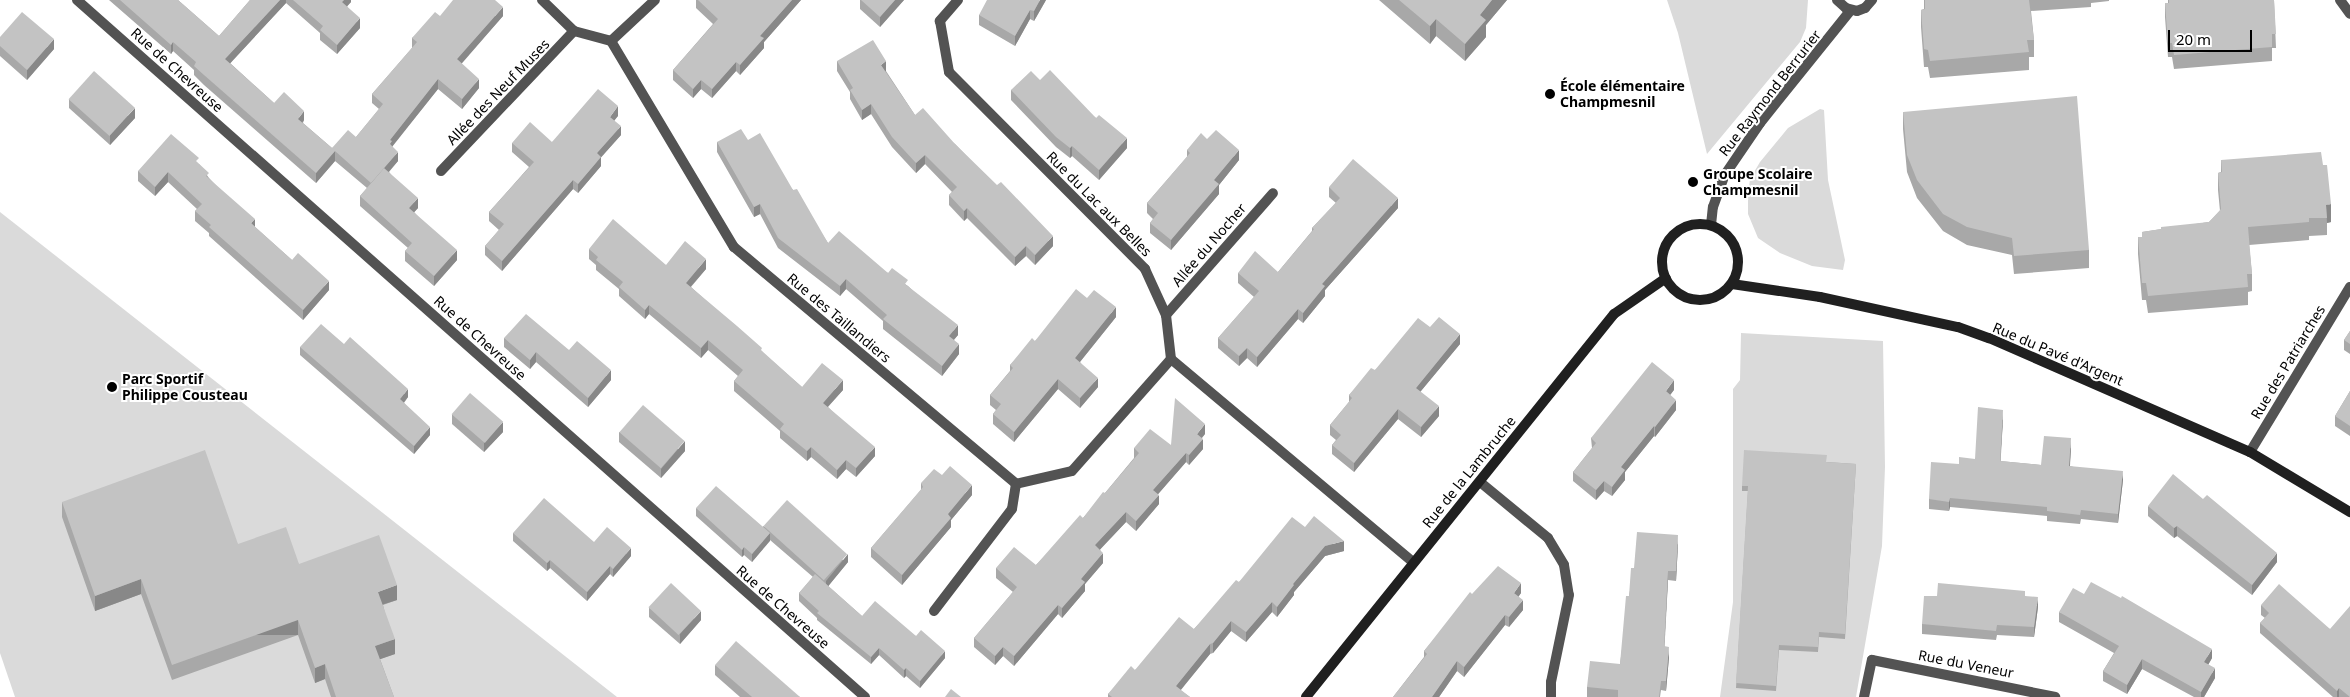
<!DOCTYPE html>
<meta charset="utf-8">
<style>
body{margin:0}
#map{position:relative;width:2350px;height:697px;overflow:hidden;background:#fff;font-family:"Noto Sans",sans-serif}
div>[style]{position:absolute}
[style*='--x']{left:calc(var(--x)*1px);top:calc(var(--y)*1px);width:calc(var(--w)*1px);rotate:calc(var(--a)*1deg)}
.green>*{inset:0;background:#dadada}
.street>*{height:10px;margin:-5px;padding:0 5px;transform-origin:5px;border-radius:5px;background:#535353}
.secondary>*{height:10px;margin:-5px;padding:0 5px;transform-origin:5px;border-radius:5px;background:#202020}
.secondary>.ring{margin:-5px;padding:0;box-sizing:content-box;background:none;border:10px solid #202020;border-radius:50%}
.wall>*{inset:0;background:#a8a8a8}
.shaded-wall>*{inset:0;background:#888;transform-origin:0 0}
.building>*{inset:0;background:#c3c3c3;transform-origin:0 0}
.dots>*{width:14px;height:14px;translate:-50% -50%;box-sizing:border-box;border:2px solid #fff;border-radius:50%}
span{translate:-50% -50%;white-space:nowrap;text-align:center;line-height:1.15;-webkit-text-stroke:4px #fff;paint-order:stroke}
.street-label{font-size:14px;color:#000}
.poi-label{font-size:14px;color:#000;font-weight:700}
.left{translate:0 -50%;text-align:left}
.scale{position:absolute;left:2168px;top:30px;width:84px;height:22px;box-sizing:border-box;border:2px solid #000;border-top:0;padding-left:6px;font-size:15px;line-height:18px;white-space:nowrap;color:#000;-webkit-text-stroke:4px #fff;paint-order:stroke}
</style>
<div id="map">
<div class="green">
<i style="clip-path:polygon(1667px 0,1808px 0,1806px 28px,1800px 42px,1707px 154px,1678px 33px)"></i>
<i style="clip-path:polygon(1820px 109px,1824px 110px,1828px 180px,1845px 260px,1843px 270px,1812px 266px,1780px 253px,1758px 238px,1748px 214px,1748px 195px,1750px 179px,1760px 162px,1788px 128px)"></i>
<i style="clip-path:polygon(0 212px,617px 697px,15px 697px,0 653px)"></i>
<i style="clip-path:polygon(1741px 333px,1883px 341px,1885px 467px,1882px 546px,1856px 697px,1720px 697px,1733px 602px,1733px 389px,1740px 380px)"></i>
</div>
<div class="street">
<i style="--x:77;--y:0;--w:1052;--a:41.49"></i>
<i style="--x:542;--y:0;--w:45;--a:44.1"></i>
<i style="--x:574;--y:31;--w:38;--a:15"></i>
<i style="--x:611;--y:41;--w:240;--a:59.2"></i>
<i style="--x:734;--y:247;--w:368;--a:40"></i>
<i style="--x:1016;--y:484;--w:57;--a:-13.1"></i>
<i style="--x:1072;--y:471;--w:149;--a:-48.5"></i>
<i style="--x:958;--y:0;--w:28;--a:131"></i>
<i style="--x:940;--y:21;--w:52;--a:80"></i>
<i style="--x:949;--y:72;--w:278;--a:45.1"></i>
<i style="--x:1145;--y:269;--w:51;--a:65.5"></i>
<i style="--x:1166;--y:315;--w:44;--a:83.5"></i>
<i style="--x:1171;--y:359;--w:316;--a:40"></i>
<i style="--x:1837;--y:0;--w:12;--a:42"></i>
<i style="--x:1846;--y:8;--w:11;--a:15"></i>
<i style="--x:1857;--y:11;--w:9;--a:-21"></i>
<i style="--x:1865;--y:8;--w:11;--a:-49"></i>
<i style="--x:2340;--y:0;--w:17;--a:54"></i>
<i style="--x:611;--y:41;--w:60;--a:-43"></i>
<i style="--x:441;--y:171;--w:193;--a:-46.5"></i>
<i style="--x:1711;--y:225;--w:18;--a:-84"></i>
<i style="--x:1713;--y:207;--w:33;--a:-70"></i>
<i style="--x:1724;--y:176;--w:64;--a:-55.8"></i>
<i style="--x:1760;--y:123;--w:145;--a:-51.2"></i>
<i style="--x:1166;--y:315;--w:162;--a:-48.7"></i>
<i style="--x:2250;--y:452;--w:193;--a:-58.8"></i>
<i style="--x:1480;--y:482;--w:88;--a:39.5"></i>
<i style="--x:1548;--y:538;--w:31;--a:59"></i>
<i style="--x:1564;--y:565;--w:30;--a:81"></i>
<i style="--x:1569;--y:595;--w:89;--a:101.7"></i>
<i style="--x:1551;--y:682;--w:15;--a:90"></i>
<i style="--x:934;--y:611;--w:128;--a:-52.6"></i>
<i style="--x:1012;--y:509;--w:25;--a:-81"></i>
<i style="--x:1864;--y:697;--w:38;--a:-78"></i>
<i style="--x:1872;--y:660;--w:187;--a:11.4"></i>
</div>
<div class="secondary">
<i class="ring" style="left:1662px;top:224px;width:66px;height:66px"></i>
<i style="--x:1732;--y:284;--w:89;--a:8.4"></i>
<i style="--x:1820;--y:297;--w:141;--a:12.3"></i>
<i style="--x:1958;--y:327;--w:33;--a:20"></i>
<i style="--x:1989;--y:338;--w:285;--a:23.6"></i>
<i style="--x:2250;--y:452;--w:117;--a:31"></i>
<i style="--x:1306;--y:697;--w:491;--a:-51.2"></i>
<i style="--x:1614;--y:314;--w:63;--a:-34.7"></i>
</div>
<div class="wall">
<i style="clip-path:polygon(109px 0,178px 0,219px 36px,250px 0,351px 0,351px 2px,347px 6px,360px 28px,337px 54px,320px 40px,320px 33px,286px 3px,230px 63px,274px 103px,304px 120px,303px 123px,332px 148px,356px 137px,379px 109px,372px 103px,372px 94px,412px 48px,412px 38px,440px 16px,503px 16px,461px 63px,479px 88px,462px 109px,438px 89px,392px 146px,398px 161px,389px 172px,418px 208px,414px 212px,457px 260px,434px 286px,405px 261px,405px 251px,408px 248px,360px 206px,360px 196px,367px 188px,335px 161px,316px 183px,204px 85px,194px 75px,194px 70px,173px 51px,171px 54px)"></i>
<i style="clip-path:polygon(696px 0,801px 0,764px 42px,764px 48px,740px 75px,736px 71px,712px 98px,701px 89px,693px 98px,673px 80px,673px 70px,713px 24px,696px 8px)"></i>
<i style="clip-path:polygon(860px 0,904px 0,880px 27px,860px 9px)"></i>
<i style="clip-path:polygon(1046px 0,1034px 21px,1030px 19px,1015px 46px,979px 25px,979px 15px)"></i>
<i style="clip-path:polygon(1379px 0,1507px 0,1486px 25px,1486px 37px,1465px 61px,1436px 36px,1430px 44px)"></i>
<i style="clip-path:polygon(1924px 0,2109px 0,2109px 1px,2091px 3px,2091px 7px,2031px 11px,2034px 40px,2034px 57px,2029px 57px,2029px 70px,1930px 78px,1928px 67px,1924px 67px,1921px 27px,1921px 10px,1924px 9px)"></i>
<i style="clip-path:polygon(2168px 0,2274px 0,2276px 48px,2272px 48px,2272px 61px,2174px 69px,2172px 57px,2168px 57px,2165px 17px,2165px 3px,2168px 3px)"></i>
<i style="clip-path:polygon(0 37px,54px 49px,27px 80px,0 56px)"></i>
<i style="clip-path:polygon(837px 61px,886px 71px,915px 115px,955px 144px,1053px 246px,1035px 265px,1026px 256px,1015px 266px,967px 218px,964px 221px,949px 205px,949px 195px,952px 192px,925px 164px,916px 173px,892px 147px,871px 114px,862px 120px,850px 99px,850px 92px,837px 71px)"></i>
<i style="clip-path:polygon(1040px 80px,1096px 118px,1127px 148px,1099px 180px,1072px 156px,1070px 158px,1056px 147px,1011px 100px,1011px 90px)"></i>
<i style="clip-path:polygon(69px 99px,135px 118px,110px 145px,69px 108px)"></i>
<i style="clip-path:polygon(1903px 112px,2089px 250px,2089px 268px,2014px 274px,2012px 255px,1967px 245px,1943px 231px,1917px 198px,1907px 172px,1903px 129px)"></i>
<i style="clip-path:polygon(618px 116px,614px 120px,621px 135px,601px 157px,601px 166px,578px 193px,573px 189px,502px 271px,485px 255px,485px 246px,499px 230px,489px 221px,489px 212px,529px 167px,512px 152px,512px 143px,552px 142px)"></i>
<i style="clip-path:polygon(1207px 139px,1239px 160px,1219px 185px,1219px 194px,1171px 250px,1150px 233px,1150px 223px,1153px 219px,1147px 213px,1147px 203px,1187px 157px,1187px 150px)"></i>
<i style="clip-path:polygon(748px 140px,793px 190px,828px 243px,888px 273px,908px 286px,958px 335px,954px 340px,959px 354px,942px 376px,883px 329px,883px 321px,846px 289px,840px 296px,778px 248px,760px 214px,754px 217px,717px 152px,717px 142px)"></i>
<i style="clip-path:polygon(2221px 160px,2323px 165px,2331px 222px,2327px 223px,2327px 235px,2309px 236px,2309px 240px,2249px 245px,2252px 274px,2252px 291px,2248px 292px,2248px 305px,2148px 313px,2146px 300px,2142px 300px,2138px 254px,2138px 237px,2142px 237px,2142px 232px,2209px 222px,2220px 211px,2218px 190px,2218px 173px,2221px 172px)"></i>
<i style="clip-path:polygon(199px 164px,209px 178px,255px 227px,292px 260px,329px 290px,303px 320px,209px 236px,209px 233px,195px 221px,195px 211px,197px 209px,168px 182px,155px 196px,138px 181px,138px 171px)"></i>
<i style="clip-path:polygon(1329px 187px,1398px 208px,1325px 290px,1325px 296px,1303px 323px,1298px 319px,1257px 367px,1247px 358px,1239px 366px,1218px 348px,1218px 338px,1254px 297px,1238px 283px,1238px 273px,1278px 272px,1312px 231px,1312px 228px,1336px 203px,1329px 197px)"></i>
<i style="clip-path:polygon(589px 249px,666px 265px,706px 269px,691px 287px,762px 352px,802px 387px,843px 390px,828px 407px,875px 456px,856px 477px,846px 469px,837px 479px,811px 457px,807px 461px,780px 438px,780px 431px,734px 391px,734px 381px,738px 376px,708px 350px,701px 358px,649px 314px,645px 319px,619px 296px,619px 289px,596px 270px,596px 265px,589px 259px)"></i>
<i style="clip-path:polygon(1087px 298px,1116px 317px,1080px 362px,1098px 387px,1080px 408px,1058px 389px,1014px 442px,993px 424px,993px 414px,996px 410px,990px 405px,990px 395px,1010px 371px,1010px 365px,1035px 341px)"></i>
<i style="clip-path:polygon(1430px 327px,1460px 344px,1420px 392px,1439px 416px,1421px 437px,1398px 419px,1354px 472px,1332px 454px,1332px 445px,1336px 440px,1330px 435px,1330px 425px,1349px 402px,1349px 395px,1375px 370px)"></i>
<i style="clip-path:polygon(2350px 331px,2350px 354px,2344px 350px,2344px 340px)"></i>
<i style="clip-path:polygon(504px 338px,569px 350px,611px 380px,588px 407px,536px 362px,530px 369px,504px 347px)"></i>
<i style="clip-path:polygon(344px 344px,408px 397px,404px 403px,430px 435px,414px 454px,300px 355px,300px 347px)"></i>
<i style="clip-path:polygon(1674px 390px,1670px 395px,1676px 410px,1655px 437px,1654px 436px,1625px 472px,1625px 480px,1612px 496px,1604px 491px,1596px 500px,1573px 481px,1573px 472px,1592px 448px,1591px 438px)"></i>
<i style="clip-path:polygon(2350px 391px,2350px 436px,2335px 426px,2335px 416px)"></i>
<i style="clip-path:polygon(452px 414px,503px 432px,484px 452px,452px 424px)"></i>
<i style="clip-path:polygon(2003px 419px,2000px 461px,2041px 465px,2071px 448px,2070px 466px,2123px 480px,2118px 523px,2081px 519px,2080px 524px,2047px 521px,2047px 516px,1950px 507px,1949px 511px,1929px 509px,1929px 499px,1959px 464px,1975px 459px)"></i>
<i style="clip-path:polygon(619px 432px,685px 451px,661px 478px,619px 442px)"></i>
<i style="clip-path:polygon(1205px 434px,1202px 438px,1203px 449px,1189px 465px,1186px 462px,1158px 494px,1159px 504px,1136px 531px,1126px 522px,1100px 549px,1103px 563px,1085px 584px,1085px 591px,1062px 618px,1058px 614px,1014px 666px,1003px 656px,995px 665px,974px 647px,974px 638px,1013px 592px,996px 578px,996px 568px,1036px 565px,1083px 518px,1105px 493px,1134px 458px,1134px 448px,1171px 445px)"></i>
<i style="clip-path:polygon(1827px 462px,1856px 464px,1845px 639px,1819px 637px,1818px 652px,1779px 650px,1776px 691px,1736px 688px,1748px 491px,1742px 491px,1742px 486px)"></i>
<i style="clip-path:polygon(921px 483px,972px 495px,951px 520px,951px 527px,902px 585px,871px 557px,871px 548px,921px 490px)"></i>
<i style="clip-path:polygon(62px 502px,238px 544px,299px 564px,397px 600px,383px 605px,395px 654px,380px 659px,394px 697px,331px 697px,325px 679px,315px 683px,298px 635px,172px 680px,141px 594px,95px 611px,62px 517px)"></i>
<i style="clip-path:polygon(2148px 506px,2277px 562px,2252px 595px,2177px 536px,2174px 538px,2148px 516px)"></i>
<i style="clip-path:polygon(696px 508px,763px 527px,763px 526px,848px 562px,828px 586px,862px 616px,916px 636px,945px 658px,920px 688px,906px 676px,904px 678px,879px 655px,871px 664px,817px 620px,817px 618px,799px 601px,799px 593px,813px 577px,770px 540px,752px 562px,744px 555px,742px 557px,696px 516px)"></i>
<i style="clip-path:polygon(1305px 527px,1344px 551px,1325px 556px,1294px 592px,1294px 595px,1277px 617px,1272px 612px,1246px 642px,1231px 631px,1213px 653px,1210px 654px,1180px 690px,1190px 697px,1108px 697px,1108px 694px,1135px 670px,1194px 629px,1239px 582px)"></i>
<i style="clip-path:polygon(513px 533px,594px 542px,631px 556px,613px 577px,610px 574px,587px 601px,550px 568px,547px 571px,513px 541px)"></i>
<i style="clip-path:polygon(1678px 544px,1676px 581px,1668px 580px,1664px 646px,1669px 657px,1666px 691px,1661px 690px,1660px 697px,1587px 697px,1587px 687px,1620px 664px,1629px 596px,1634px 568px)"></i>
<i style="clip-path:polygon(1521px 593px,1518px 597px,1523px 610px,1509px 627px,1505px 625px,1464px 677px,1457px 671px,1439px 697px,1393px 697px,1424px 657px,1424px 651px,1472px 594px)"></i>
<i style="clip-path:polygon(1937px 596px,2025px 596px,2038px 607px,2034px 637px,1997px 635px,1996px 640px,1922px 634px,1922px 624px)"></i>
<i style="clip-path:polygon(2261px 605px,2330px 629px,2350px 697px,2333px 697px,2260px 633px,2260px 623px,2265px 618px,2261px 615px)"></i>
<i style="clip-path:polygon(649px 608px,701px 620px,680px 644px,649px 617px)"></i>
<i style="clip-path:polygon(2059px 612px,2212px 658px,2208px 665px,2215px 678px,2204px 697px,2194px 697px,2142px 669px,2127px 694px,2103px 681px,2103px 671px,2114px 653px,2059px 622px)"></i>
<i style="clip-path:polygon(715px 665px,800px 697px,740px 697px,715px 675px)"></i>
</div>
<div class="shaded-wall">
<i style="clip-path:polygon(280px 0,286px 0,286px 3px,225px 69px,225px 59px)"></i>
<i style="clip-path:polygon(344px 0,351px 0,351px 2px,342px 12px,342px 2px)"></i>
<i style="clip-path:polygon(792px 0,801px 0,764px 42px,764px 48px,740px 75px,740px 65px,760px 36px)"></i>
<i style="clip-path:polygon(895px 0,904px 0,880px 27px,880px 17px)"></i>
<i style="clip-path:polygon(1040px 0,1046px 0,1034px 21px,1034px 11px)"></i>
<i style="clip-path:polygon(1492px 0,1507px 0,1486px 25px,1486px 37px,1465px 61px,1465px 44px,1480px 15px)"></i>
<i style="clip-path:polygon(503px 7px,503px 16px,457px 69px,457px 59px)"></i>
<i style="clip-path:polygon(1030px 10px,1030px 19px,1015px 46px,1015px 36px)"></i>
<i style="clip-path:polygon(360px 18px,360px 28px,337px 54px,337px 45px)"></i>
<i style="clip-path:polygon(1436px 19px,1436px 36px,1430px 44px,1430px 26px)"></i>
<i style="clip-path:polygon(54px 39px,54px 49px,27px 80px,27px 70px)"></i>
<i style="clip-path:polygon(173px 42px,173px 51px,171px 54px,171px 45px)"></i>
<i style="clip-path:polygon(886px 61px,886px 71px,881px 74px,881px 65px)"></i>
<i style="clip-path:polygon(736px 62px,736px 71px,712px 98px,712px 89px)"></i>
<i style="clip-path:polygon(438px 79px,438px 89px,392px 147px,390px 144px,390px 140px)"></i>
<i style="clip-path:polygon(479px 79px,479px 88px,462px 109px,462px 99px)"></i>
<i style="clip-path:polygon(701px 80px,701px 89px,693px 98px,693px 89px)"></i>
<i style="clip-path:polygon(871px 104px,871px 114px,862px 120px,862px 110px)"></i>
<i style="clip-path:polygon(618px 106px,618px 116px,610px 126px,610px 117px)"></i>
<i style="clip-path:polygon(135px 108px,135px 118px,110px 145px,110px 135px)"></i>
<i style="clip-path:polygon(304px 111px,304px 120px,298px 128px,298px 119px)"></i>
<i style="clip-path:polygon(621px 126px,621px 135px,597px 162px,597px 153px)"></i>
<i style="clip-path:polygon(1127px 138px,1127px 148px,1099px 180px,1099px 170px)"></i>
<i style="clip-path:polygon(1072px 146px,1072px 156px,1070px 158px,1070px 148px)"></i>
<i style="clip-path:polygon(1239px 150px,1239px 160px,1219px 185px,1219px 194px,1171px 250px,1171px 240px,1214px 180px)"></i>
<i style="clip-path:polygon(335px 151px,335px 161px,316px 183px,316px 173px)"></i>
<i style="clip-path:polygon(398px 152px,398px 161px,371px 192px,371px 183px)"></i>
<i style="clip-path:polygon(925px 155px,925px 164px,916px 173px,916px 163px)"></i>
<i style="clip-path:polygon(601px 157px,601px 166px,578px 193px,578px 184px)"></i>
<i style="clip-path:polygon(168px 172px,168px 182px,155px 196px,155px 187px)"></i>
<i style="clip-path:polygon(573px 180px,573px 189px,502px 271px,502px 261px)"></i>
<i style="clip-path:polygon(418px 198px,418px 208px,409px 218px,409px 208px)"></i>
<i style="clip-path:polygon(1398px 198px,1398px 208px,1325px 290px,1325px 296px,1303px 323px,1303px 313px,1322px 284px)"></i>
<i style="clip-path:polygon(760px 204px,760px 214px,754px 217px,754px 207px)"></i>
<i style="clip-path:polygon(2331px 204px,2331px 222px,2327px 223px,2326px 205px)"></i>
<i style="clip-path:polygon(967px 208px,967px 218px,964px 221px,964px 211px)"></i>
<i style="clip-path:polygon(255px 219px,255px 229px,251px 223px)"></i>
<i style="clip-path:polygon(1053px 236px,1053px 246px,1035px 265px,1035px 255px)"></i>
<i style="clip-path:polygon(1026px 246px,1026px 256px,1015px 266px,1015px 257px)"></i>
<i style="clip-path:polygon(457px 250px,457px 260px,434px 286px,434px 276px)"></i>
<i style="clip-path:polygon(706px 259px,706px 269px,686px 292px,686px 283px)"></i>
<i style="clip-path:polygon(846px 279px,846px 289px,840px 296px,840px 286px)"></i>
<i style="clip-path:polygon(329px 281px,329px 290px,303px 320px,303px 310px)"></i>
<i style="clip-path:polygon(649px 305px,649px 314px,645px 319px,645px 310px)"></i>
<i style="clip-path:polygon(1116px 307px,1116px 317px,1075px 368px,1075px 358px)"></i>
<i style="clip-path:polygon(1298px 309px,1298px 319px,1257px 367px,1257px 357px)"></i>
<i style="clip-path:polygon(958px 325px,958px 335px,949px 345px,949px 336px)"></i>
<i style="clip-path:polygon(1460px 334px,1460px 344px,1416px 397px,1416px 388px)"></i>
<i style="clip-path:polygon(708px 340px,708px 350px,701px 358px,701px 348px)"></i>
<i style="clip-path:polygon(959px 344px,959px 354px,942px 376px,942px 366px)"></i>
<i style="clip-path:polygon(1247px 348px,1247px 358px,1239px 366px,1239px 356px)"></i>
<i style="clip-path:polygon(536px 352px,536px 362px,530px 369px,530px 360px)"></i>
<i style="clip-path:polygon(611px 370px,611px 380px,588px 407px,588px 398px)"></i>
<i style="clip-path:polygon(1098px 378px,1098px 387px,1080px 408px,1080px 398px)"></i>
<i style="clip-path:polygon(1058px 379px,1058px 389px,1014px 442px,1014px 432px)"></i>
<i style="clip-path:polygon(843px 380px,843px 390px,823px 412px,823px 403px)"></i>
<i style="clip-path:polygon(1674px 380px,1674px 390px,1666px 400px,1666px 391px)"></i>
<i style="clip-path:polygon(408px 389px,408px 397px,400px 407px,400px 399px)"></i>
<i style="clip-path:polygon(1676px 400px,1676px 410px,1655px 437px,1655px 427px)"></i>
<i style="clip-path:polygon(1439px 406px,1439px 416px,1421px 437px,1421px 427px)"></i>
<i style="clip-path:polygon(1398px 409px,1398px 419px,1354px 472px,1354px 463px)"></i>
<i style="clip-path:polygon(2003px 410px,2003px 419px,2000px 471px,2000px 461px)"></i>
<i style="clip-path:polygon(503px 422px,503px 432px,484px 452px,484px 442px)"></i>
<i style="clip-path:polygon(1205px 424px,1205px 434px,1197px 443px,1197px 434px)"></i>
<i style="clip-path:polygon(1654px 426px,1654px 436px,1625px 472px,1625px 480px,1612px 496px,1612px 487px,1621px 467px)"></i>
<i style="clip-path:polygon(430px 427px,430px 435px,414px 454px,414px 446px)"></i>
<i style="clip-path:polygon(2071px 438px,2071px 448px,2069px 476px,2069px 466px)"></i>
<i style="clip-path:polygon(1203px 439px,1203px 449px,1189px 465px,1189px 455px)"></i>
<i style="clip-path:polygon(685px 441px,685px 451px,661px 478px,661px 469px)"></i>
<i style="clip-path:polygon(811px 447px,811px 457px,807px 461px,807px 451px)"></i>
<i style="clip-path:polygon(875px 447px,875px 456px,856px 477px,856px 468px)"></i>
<i style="clip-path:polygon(1186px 453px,1186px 462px,1153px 500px,1153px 490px)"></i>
<i style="clip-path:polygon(846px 460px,846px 469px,837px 479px,837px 470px)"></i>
<i style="clip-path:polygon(2123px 471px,2123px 480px,2118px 523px,2118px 514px)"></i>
<i style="clip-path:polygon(1604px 481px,1604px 491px,1596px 500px,1596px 490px)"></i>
<i style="clip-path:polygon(972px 485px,972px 495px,951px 520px,951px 527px,902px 585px,902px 575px,948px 514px)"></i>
<i style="clip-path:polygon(1159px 495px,1159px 504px,1136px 531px,1136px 521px)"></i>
<i style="clip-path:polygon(1950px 498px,1950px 507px,1949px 511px,1949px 502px)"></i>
<i style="clip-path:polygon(1126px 512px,1126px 522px,1095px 555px,1095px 545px)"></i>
<i style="clip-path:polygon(2177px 526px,2177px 536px,2174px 538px,2174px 528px)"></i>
<i style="clip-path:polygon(770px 533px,770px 541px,752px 562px,752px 554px)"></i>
<i style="clip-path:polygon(1678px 535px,1678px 544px,1676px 581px,1676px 571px)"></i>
<i style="clip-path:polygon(1344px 541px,1344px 551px,1325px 556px,1294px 592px,1294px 595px,1277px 617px,1277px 607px,1293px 584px,1325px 546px)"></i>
<i style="clip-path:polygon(744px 547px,744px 555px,742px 557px,742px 550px)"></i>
<i style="clip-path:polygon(631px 548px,631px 556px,613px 577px,613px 569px)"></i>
<i style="clip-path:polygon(1103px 553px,1103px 563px,1085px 584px,1085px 591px,1062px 618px,1062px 608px,1081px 579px)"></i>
<i style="clip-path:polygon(2277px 553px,2277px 562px,2252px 595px,2252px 585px)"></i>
<i style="clip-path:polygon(848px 554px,848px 562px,826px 589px,826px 581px)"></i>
<i style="clip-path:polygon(550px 560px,550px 568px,547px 571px,547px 563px)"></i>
<i style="clip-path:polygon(610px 566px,610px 574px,587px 601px,587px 592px)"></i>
<i style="clip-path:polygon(1668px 571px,1668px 580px,1664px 656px,1664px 646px)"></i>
<i style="clip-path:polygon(141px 579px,141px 594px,95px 611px,95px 596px)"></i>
<i style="clip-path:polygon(1521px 583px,1521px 593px,1514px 603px,1514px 593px)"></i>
<i style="clip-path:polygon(397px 585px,397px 600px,378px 606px,378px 592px)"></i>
<i style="clip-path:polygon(2038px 597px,2038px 607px,2034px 637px,2034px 627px)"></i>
<i style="clip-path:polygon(1523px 600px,1523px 610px,1509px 627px,1509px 617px)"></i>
<i style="clip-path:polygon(1272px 602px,1272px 612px,1246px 642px,1246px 632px)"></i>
<i style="clip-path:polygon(1058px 605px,1058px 614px,1014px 666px,1014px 656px)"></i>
<i style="clip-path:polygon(701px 611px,701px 620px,680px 644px,680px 634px)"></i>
<i style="clip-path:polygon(1505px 615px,1505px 625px,1464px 677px,1464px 667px)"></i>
<i style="left:298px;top:620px;width:15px;height:134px;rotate:90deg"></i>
<i style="clip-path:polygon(1231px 621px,1231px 631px,1213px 653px,1213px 643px)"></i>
<i style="clip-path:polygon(395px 639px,395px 654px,375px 661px,375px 646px)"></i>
<i style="clip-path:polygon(1210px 644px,1210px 654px,1176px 696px,1176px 686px)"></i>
<i style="clip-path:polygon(1003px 647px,1003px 656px,995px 665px,995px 656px)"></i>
<i style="clip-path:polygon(1669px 647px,1669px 657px,1666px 691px,1666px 681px)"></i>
<i style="clip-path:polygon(879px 648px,879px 655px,871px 664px,871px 657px)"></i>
<i style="clip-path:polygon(2212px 649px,2212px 658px,2204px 672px,2204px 662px)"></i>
<i style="clip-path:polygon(945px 651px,945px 658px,920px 688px,920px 681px)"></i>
<i style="clip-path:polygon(2142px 659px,2142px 669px,2127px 694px,2127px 685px)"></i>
<i style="clip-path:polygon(1457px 661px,1457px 671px,1439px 697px,1432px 697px)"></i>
<i style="clip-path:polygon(325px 664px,325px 679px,315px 683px,315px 668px)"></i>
<i style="clip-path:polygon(906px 668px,906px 676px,904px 678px,904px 670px)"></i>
<i style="clip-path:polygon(2215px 668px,2215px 678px,2204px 697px,2201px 697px,2201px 692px)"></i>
<i style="clip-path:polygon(2339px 688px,2339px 697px,2337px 697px,2337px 691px)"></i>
</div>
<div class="building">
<i style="clip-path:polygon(120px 0,178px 0,219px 36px,250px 0,280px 0,225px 59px,274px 103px,284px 92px,304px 111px,298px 119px,332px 148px,348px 130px,356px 137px,383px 104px,372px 94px,417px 42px,412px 38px,435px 12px,440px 16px,453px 0,495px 0,503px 7px,457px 59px,479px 79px,462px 99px,438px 79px,390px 140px,392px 141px,390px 144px,398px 152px,371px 183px,335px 151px,316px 173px,204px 75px,194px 66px,196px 62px,173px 42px,171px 45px)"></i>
<i style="clip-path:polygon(293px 0,344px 0,342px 2px,360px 18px,337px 45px,320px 30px,323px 26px)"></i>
<i style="clip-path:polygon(698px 0,792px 0,760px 36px,764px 38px,740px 65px,736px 62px,712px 89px,701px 80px,693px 89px,673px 70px,718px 19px)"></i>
<i style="clip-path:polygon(861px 0,895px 0,880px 17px)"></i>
<i style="clip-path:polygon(987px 0,1040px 0,1034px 11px,1030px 10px,1015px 36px,979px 15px)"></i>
<i style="clip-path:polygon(1399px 0,1492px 0,1480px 15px,1486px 20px,1465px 44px,1436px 19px,1430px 26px)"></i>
<i style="clip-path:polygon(1925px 0,2029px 0,2034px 40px,2027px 40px,2029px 52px,1930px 61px,1928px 50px,1924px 49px,1921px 10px,1925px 9px)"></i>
<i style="clip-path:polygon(2169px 0,2274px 0,2276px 34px,2272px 34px,2272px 47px,2174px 55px,2172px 43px,2168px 43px,2165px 3px,2169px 3px)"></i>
<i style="clip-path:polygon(22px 12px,54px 39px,27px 70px,0 46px,0 37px)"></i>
<i style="clip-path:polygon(873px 40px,886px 61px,881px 65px,915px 115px,923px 108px,955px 144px,997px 185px,1001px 182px,1053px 236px,1035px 255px,1026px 246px,1015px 257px,967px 208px,964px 211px,949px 195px,957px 187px,925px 155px,916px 163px,892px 137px,871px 104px,862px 110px,850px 90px,853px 88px,837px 61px)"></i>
<i style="clip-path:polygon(1050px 70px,1096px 118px,1099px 115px,1127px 138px,1099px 170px,1072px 146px,1070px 148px,1056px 137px,1011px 90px,1031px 71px,1040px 80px)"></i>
<i style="left:94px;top:71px;width:55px;height:38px;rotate:42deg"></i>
<i style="clip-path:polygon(598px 89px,618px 106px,610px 117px,621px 126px,597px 153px,601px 157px,578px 184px,573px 180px,502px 261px,485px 246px,504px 224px,489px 212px,534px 162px,512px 143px,530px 122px,552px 142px)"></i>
<i style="clip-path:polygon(2077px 96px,2089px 250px,2014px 256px,2012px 238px,1967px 227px,1943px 214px,1917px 180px,1907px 155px,1903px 112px)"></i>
<i style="clip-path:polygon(741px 129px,748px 140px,760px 133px,793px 190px,797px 189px,828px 243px,839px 231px,888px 273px,892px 268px,908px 280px,905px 284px,958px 325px,949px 336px,959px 344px,942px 366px,883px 319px,887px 315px,846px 279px,840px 286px,778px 238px,760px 204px,754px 207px,717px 142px)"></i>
<i style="clip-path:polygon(1216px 130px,1239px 150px,1214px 180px,1219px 184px,1171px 240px,1150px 223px,1158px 213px,1147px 203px,1190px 153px,1187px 150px,1201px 133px,1207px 139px)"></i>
<i style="clip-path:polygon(171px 134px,199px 158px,196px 161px,209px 173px,206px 176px,255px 219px,251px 223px,292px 260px,298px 253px,329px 281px,303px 310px,209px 227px,211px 225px,195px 211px,202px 204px,168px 172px,155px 187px,138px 171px)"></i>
<i style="clip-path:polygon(2321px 152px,2323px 165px,2327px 165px,2331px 204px,2326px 205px,2327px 218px,2309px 218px,2309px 222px,2248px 227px,2252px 274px,2247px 274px,2248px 287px,2148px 296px,2146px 283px,2142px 283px,2138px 237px,2142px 237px,2142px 232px,2161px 229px,2161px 227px,2209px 222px,2221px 209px,2218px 173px,2222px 172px,2221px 160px)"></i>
<i style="clip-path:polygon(1353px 159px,1398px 198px,1322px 284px,1325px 286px,1303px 313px,1298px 309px,1257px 357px,1247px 348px,1239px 356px,1218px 338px,1259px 291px,1238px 273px,1255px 251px,1278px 272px,1314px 229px,1312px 228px,1340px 198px,1329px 187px)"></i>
<i style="clip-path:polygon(384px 168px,418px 198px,409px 208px,457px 250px,434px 276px,405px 251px,412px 243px,360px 196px)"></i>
<i style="clip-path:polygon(613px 219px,666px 265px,685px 241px,706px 259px,686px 283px,737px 326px,762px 348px,761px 350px,802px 387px,822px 363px,843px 380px,823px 403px,875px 447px,856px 468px,846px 460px,837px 470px,811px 447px,807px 451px,780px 429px,784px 424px,734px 381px,743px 370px,708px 340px,701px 348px,649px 305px,645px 310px,619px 287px,623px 282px,596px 260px,598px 257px,589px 249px)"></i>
<i style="clip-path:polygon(1076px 289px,1087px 298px,1094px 290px,1116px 307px,1075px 358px,1098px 378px,1080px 398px,1058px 379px,1014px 432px,993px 414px,1001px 404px,990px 395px,1013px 368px,1010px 365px,1032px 338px,1035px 341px)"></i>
<i style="clip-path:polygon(526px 314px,569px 350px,577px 341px,611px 370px,588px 398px,536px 352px,530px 360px,504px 338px)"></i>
<i style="clip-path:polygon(1439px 317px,1460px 334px,1416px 388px,1439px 406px,1421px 427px,1398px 409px,1354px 463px,1332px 445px,1341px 435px,1330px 425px,1352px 398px,1349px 395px,1371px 368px,1375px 370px,1418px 318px,1430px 327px)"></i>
<i style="clip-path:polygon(321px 324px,344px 344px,350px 337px,408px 389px,400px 399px,430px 427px,414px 446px,300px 347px)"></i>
<i style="clip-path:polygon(2350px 331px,2350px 344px,2344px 340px)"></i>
<i style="clip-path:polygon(1652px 362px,1674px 380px,1666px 391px,1676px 400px,1655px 427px,1654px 426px,1621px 467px,1625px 470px,1612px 487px,1604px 481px,1596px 490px,1573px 472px,1596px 443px,1591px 438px)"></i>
<i style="clip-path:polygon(2350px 391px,2350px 426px,2335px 416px)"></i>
<i style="left:470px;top:393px;width:44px;height:28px;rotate:41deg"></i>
<i style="clip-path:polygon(1175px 398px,1205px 424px,1197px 434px,1203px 439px,1189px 455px,1186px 453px,1153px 490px,1159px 495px,1136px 521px,1126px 512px,1095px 545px,1103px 553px,1081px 579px,1085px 582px,1062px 608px,1058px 605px,1014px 656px,1003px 647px,995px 656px,974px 638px,1017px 587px,996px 568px,1014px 547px,1036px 565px,1080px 515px,1083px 518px,1103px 492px,1105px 493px,1139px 453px,1134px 448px,1150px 429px,1171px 445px)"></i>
<i style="left:643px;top:405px;width:55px;height:36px;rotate:41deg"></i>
<i style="clip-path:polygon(1978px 407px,2003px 410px,2000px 461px,2041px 465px,2044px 436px,2071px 438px,2069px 466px,2123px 471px,2118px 514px,2081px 510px,2080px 515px,2047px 511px,2047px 507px,1950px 498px,1949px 502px,1929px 499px,1931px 462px,1959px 464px,1959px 457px,1975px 459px)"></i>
<i style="clip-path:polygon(205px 450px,238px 544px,286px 527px,299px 564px,379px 535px,397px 585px,378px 592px,395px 639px,375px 646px,394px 697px,336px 697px,325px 664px,315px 668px,298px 620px,172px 665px,141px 579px,95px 596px,62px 502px)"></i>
<i style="clip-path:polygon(1744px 450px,1827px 455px,1826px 462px,1856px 464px,1845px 634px,1819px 632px,1818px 647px,1779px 645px,1776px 686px,1736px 683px,1748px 486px,1742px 486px)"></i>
<i style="clip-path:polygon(950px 466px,972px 485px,948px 514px,951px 518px,902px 575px,871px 548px,923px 487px,921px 483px,934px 469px,942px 475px)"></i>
<i style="clip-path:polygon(2173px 474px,2203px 499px,2207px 495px,2277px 553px,2252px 585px,2177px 526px,2174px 528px,2148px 506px)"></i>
<i style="clip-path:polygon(716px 486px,770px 533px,752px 554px,744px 547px,742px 550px,696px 508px)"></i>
<i style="clip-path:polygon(544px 498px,594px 542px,607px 527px,631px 548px,613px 569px,610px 566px,587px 592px,550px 560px,547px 563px,513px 533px)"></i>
<i style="left:787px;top:500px;width:81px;height:35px;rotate:42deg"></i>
<i style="clip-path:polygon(1314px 516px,1344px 541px,1325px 546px,1293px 584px,1294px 585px,1277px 607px,1272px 602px,1246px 632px,1231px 621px,1213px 643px,1210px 644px,1176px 686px,1190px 697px,1112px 697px,1108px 694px,1131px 666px,1135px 670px,1179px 617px,1194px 629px,1236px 580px,1239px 582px,1292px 517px,1305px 527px)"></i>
<i style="clip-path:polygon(1637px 532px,1678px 535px,1676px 571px,1668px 571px,1664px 646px,1669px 647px,1666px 681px,1661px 681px,1659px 697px,1618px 697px,1618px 690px,1587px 687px,1590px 661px,1620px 664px,1626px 596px,1629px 596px,1631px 568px,1634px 568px)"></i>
<i style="clip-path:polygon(1498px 566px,1521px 583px,1514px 593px,1523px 600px,1509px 617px,1505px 615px,1464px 667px,1457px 661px,1432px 697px,1393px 697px,1427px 654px,1424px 651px,1470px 592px,1472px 594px)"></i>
<i style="clip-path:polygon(815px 574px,862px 616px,875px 601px,916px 636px,921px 630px,945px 651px,920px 681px,906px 668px,904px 670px,879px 648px,871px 657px,817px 613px,819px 611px,799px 593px)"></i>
<i style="clip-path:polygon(2091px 582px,2121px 598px,2122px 596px,2212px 649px,2204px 662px,2215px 668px,2201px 692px,2142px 659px,2127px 685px,2103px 671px,2119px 646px,2059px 612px,2073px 588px,2084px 594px)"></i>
<i style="left:671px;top:583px;width:41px;height:33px;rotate:43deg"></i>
<i style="clip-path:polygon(1938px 583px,2025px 591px,2025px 596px,2038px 597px,2034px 627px,1997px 625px,1996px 631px,1922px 624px,1924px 596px,1937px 596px)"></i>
<i style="clip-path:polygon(2279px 584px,2330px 629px,2350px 606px,2350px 697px,2339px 688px,2337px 691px,2260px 623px,2269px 613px,2261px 605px)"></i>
<i style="clip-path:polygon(736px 641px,800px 697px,752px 697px,715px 665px)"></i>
<i style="clip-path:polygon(951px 689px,961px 697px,945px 697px)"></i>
</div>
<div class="dots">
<i style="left:1550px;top:94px;background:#000"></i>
<i style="left:1693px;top:182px;background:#000"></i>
<i style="left:112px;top:387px;background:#000"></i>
</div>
<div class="street-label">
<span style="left:177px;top:70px;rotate:42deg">Rue de Chevreuse</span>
<span style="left:498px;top:92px;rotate:-46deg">Allée des Neuf Muses</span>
<span style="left:1770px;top:93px;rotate:-52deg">Rue Raymond Berrurier</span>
<span style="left:1099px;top:204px;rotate:45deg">Rue du Lac aux Belles</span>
<span style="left:1209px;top:245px;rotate:-49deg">Allée du Nocher</span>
<span style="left:839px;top:318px;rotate:40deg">Rue des Taillandiers</span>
<span style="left:480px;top:338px;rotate:42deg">Rue de Chevreuse</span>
<span style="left:2058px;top:354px;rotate:23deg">Rue du Pavé d'Argent</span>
<span style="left:2288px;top:362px;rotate:-59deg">Rue des Patriarches</span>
<span style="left:1469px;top:472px;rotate:-51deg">Rue de la Lambruche</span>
<span style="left:783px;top:607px;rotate:41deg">Rue de Chevreuse</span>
<span style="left:1966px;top:664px;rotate:11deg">Rue du Veneur</span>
</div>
<div class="poi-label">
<span class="left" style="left:1560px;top:94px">École élémentaire<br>Champmesnil</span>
<span class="left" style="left:1703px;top:182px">Groupe Scolaire<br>Champmesnil</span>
<span class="left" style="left:122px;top:387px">Parc Sportif<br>Philippe Cousteau</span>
</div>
<div class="scale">20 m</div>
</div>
